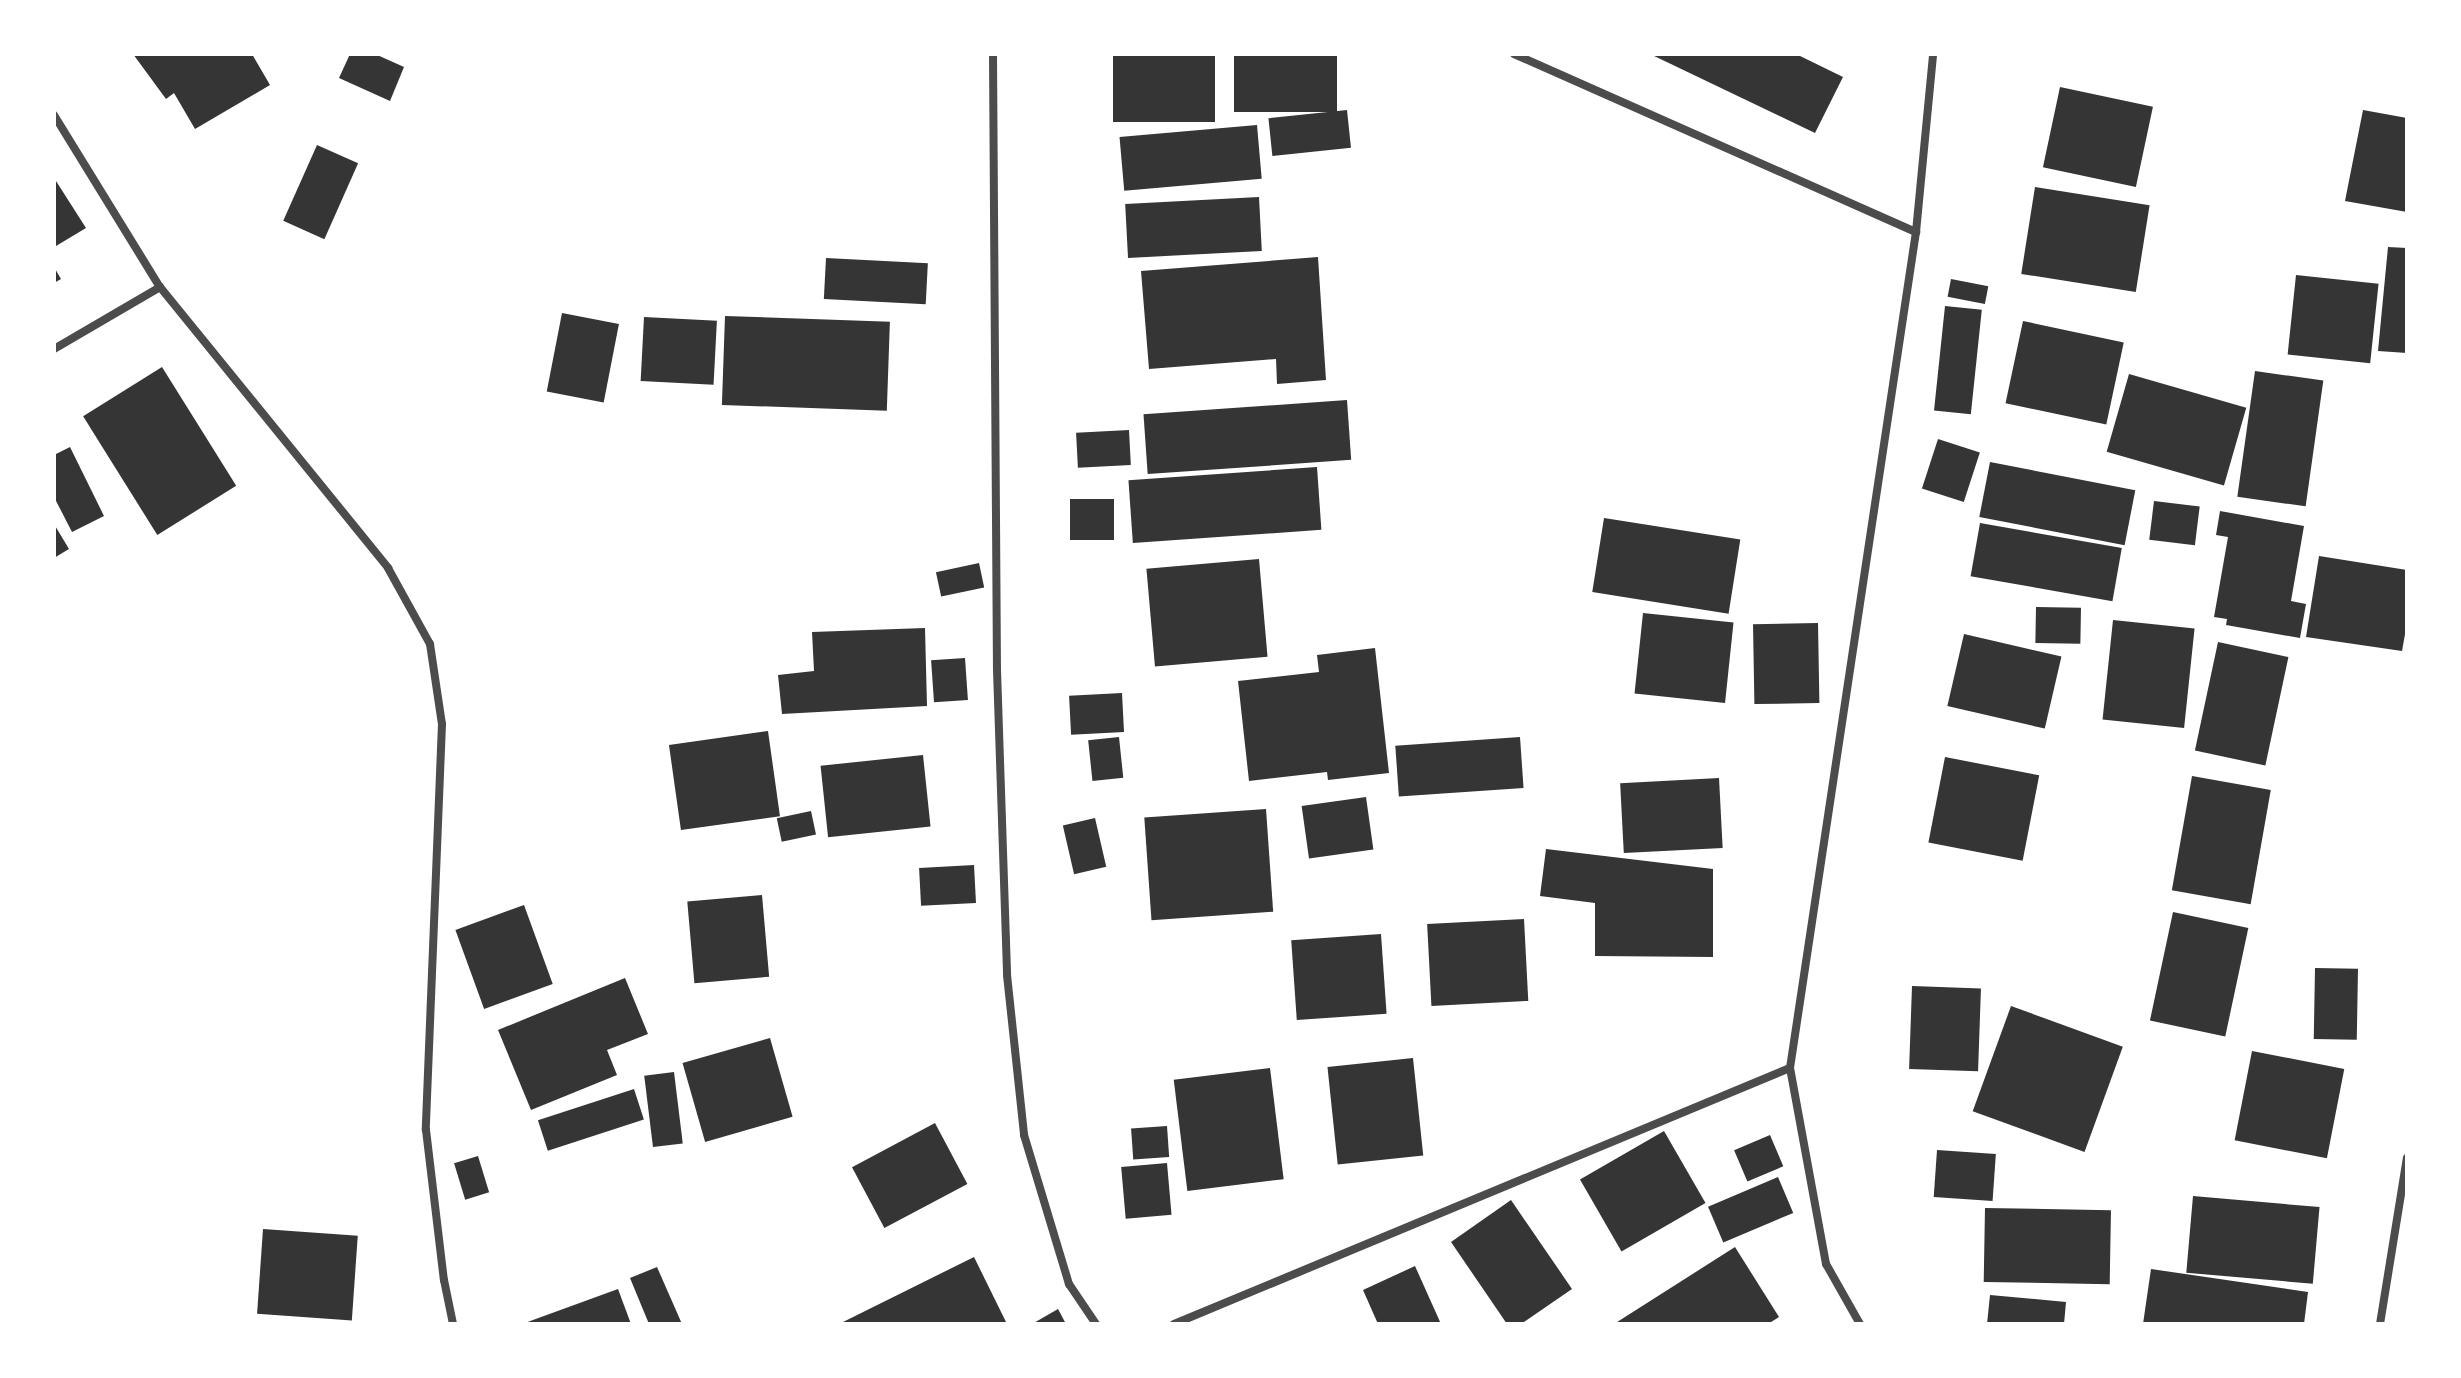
<!DOCTYPE html>
<style>
body{margin:0}
#map{position:relative;width:2461px;height:1378px;overflow:hidden;background:#fff;font-family:Lato,sans-serif}
div>[style]{position:absolute}
[style*='--x']{left:calc(var(--x)*1px);top:calc(var(--y)*1px);width:calc(var(--w)*1px);rotate:calc(var(--a)*1deg)}
.building>*{inset:0;background:#353535;transform-origin:0 0}
.minor>*{height:8px;margin:-4px;padding:0 4px;transform-origin:4px;border-radius:4px;background:#4c4c4c}
span{translate:-50% -50%;white-space:nowrap;text-align:center;line-height:1.15;-webkit-text-stroke:7px #fff;paint-order:stroke}
.frame{position:absolute;inset:0;border:56px solid #fff;pointer-events:none}
</style>
<div id="map">
<div class="building">
<i style="clip-path:polygon(133px 54px,252px 54px,270px 85px,195px 129px,174px 93px,166px 99px)"></i>
<i style="clip-path:polygon(350px 54px,375px 54px,404px 67px,390px 101px,339px 78px)"></i>
<i style="left:1113px;top:54px;width:102px;height:68px"></i>
<i style="left:1234px;top:54px;width:103px;height:58px"></i>
<i style="clip-path:polygon(1650px 54px,1796px 54px,1843px 77px,1815px 133px)"></i>
<i style="left:2060px;top:87px;width:95px;height:82px;rotate:12deg"></i>
<i style="left:1347px;top:110px;width:38px;height:79px;rotate:84deg"></i>
<i style="clip-path:polygon(2363px 110px,2407px 118px,2407px 212px,2345px 201px)"></i>
<i style="left:1257px;top:125px;width:54px;height:138px;rotate:85deg"></i>
<i style="left:317px;top:145px;width:45px;height:83px;rotate:24deg"></i>
<i style="clip-path:polygon(56px 181px,86px 228px,56px 246px,54px 242px)"></i>
<i style="left:2035px;top:187px;width:116px;height:88px;rotate:9deg"></i>
<i style="left:1259px;top:197px;width:54px;height:134px;rotate:87deg"></i>
<i style="clip-path:polygon(2388px 247px,2407px 248px,2407px 353px,2378px 351px)"></i>
<i style="clip-path:polygon(1318px 257px,1326px 380px,1277px 384px,1276px 359px,1149px 369px,1141px 271px)"></i>
<i style="left:826px;top:258px;width:102px;height:41px;rotate:3deg"></i>
<i style="clip-path:polygon(54px 267px,61px 279px,54px 283px)"></i>
<i style="left:2296px;top:275px;width:83px;height:80px;rotate:6deg"></i>
<i style="left:1951px;top:279px;width:38px;height:18px;rotate:11deg"></i>
<i style="left:1945px;top:306px;width:37px;height:105px;rotate:6deg"></i>
<i style="left:562px;top:313px;width:58px;height:80px;rotate:11deg"></i>
<i style="left:725px;top:316px;width:165px;height:89px;rotate:2deg"></i>
<i style="left:644px;top:317px;width:73px;height:64px;rotate:3deg"></i>
<i style="left:2023px;top:321px;width:103px;height:84px;rotate:12deg"></i>
<i style="left:162px;top:367px;width:140px;height:93px;rotate:58deg"></i>
<i style="left:2255px;top:371px;width:69px;height:127px;rotate:8deg"></i>
<i style="left:2129px;top:374px;width:122px;height:81px;rotate:16deg"></i>
<i style="left:1347px;top:400px;width:60px;height:204px;rotate:86deg"></i>
<i style="left:1129px;top:430px;width:35px;height:53px;rotate:87deg"></i>
<i style="left:1938px;top:439px;width:44px;height:52px;rotate:18deg"></i>
<i style="clip-path:polygon(70px 447px,104px 516px,72px 532px,54px 497px,54px 455px)"></i>
<i style="left:1990px;top:462px;width:148px;height:56px;rotate:11deg"></i>
<i style="left:1317px;top:467px;width:63px;height:189px;rotate:86deg"></i>
<i style="left:1114px;top:499px;width:41px;height:44px;rotate:90deg"></i>
<i style="left:2154px;top:501px;width:46px;height:39px;rotate:7deg"></i>
<i style="clip-path:polygon(2220px 511px,2304px 526px,2291px 601px,2306px 604px,2300px 638px,2226px 625px,2227px 619px,2214px 617px,2228px 537px,2216px 535px)"></i>
<i style="left:1604px;top:518px;width:138px;height:75px;rotate:9deg"></i>
<i style="left:1980px;top:523px;width:144px;height:54px;rotate:10deg"></i>
<i style="clip-path:polygon(54px 524px,69px 549px,54px 558px)"></i>
<i style="clip-path:polygon(2319px 556px,2407px 570px,2407px 623px,2402px 651px,2306px 637px)"></i>
<i style="left:1259px;top:559px;width:98px;height:113px;rotate:85deg"></i>
<i style="left:979px;top:563px;width:25px;height:44px;rotate:78deg"></i>
<i style="left:2036px;top:607px;width:45px;height:36px;rotate:1deg"></i>
<i style="left:1643px;top:613px;width:91px;height:81px;rotate:6deg"></i>
<i style="left:2113px;top:620px;width:82px;height:100px;rotate:6deg"></i>
<i style="left:1818px;top:623px;width:80px;height:65px;rotate:89deg"></i>
<i style="clip-path:polygon(925px 628px,927px 706px,782px 714px,778px 675px,814px 671px,812px 632px)"></i>
<i style="left:1964px;top:634px;width:100px;height:74px;rotate:13deg"></i>
<i style="left:2218px;top:642px;width:72px;height:111px;rotate:12deg"></i>
<i style="clip-path:polygon(1375px 648px,1389px 773px,1328px 780px,1327px 772px,1249px 781px,1238px 681px,1319px 672px,1317px 655px)"></i>
<i style="left:965px;top:658px;width:42px;height:34px;rotate:86deg"></i>
<i style="left:1122px;top:693px;width:39px;height:53px;rotate:87deg"></i>
<i style="left:768px;top:731px;width:86px;height:100px;rotate:82deg"></i>
<i style="left:1119px;top:737px;width:41px;height:31px;rotate:84deg"></i>
<i style="left:1520px;top:737px;width:51px;height:125px;rotate:86deg"></i>
<i style="left:923px;top:755px;width:72px;height:103px;rotate:84deg"></i>
<i style="left:1945px;top:757px;width:96px;height:87px;rotate:11deg"></i>
<i style="left:2192px;top:776px;width:80px;height:116px;rotate:10deg"></i>
<i style="left:1719px;top:778px;width:70px;height:99px;rotate:87deg"></i>
<i style="left:1366px;top:797px;width:53px;height:65px;rotate:82deg"></i>
<i style="left:1266px;top:809px;width:103px;height:122px;rotate:86deg"></i>
<i style="left:811px;top:811px;width:24px;height:35px;rotate:78deg"></i>
<i style="left:1095px;top:818px;width:50px;height:33px;rotate:77deg"></i>
<i style="clip-path:polygon(1546px 849px,1713px 869px,1713px 957px,1595px 956px,1595px 903px,1540px 896px)"></i>
<i style="left:974px;top:865px;width:38px;height:55px;rotate:87deg"></i>
<i style="left:762px;top:895px;width:82px;height:75px;rotate:85deg"></i>
<i style="left:524px;top:905px;width:84px;height:73px;rotate:70deg"></i>
<i style="left:2173px;top:912px;width:77px;height:111px;rotate:12deg"></i>
<i style="left:1524px;top:919px;width:82px;height:97px;rotate:87deg"></i>
<i style="left:1381px;top:934px;width:80px;height:90px;rotate:86deg"></i>
<i style="left:2315px;top:968px;width:43px;height:71px;rotate:1deg"></i>
<i style="clip-path:polygon(625px 978px,648px 1034px,607px 1050px,617px 1075px,531px 1110px,498px 1030px)"></i>
<i style="left:1912px;top:986px;width:69px;height:83px;rotate:2deg"></i>
<i style="left:2011px;top:1006px;width:119px;height:112px;rotate:20deg"></i>
<i style="left:770px;top:1038px;width:82px;height:91px;rotate:74deg"></i>
<i style="left:2252px;top:1051px;width:94px;height:91px;rotate:11deg"></i>
<i style="left:1413px;top:1058px;width:98px;height:86px;rotate:84deg"></i>
<i style="left:1270px;top:1068px;width:112px;height:97px;rotate:83deg"></i>
<i style="left:674px;top:1072px;width:72px;height:30px;rotate:83deg"></i>
<i style="left:634px;top:1089px;width:32px;height:101px;rotate:72deg"></i>
<i style="left:935px;top:1123px;width:69px;height:94px;rotate:62deg"></i>
<i style="left:1167px;top:1126px;width:31px;height:36px;rotate:86deg"></i>
<i style="left:1664px;top:1131px;width:83px;height:97px;rotate:60deg"></i>
<i style="left:1770px;top:1135px;width:34px;height:39px;rotate:67deg"></i>
<i style="left:1937px;top:1150px;width:59px;height:47px;rotate:4deg"></i>
<i style="left:478px;top:1156px;width:38px;height:25px;rotate:73deg"></i>
<i style="left:1167px;top:1163px;width:52px;height:46px;rotate:85deg"></i>
<i style="left:1778px;top:1177px;width:39px;height:76px;rotate:67deg"></i>
<i style="left:2193px;top:1196px;width:127px;height:77px;rotate:5deg"></i>
<i style="clip-path:polygon(1511px 1200px,1572px 1289px,1521px 1324px,1507px 1324px,1451px 1242px)"></i>
<i style="left:1985px;top:1208px;width:126px;height:74px;rotate:1deg"></i>
<i style="left:263px;top:1229px;width:95px;height:85px;rotate:4deg"></i>
<i style="clip-path:polygon(1735px 1247px,1779px 1317px,1768px 1324px,1614px 1324px)"></i>
<i style="clip-path:polygon(974px 1257px,1007px 1324px,839px 1324px)"></i>
<i style="clip-path:polygon(1415px 1266px,1441px 1324px,1378px 1324px,1363px 1290px)"></i>
<i style="clip-path:polygon(657px 1267px,682px 1324px,649px 1324px,630px 1278px)"></i>
<i style="clip-path:polygon(2151px 1269px,2308px 1292px,2304px 1324px,2143px 1324px)"></i>
<i style="clip-path:polygon(618px 1289px,631px 1324px,522px 1324px)"></i>
<i style="clip-path:polygon(1990px 1295px,2066px 1302px,2064px 1324px,1987px 1324px)"></i>
<i style="clip-path:polygon(1058px 1309px,1066px 1324px,1032px 1324px)"></i>
</div>
<div class="minor">
<i style="--x:993;--y:54;--w:616;--a:89.63"></i>
<i style="--x:997;--y:670;--w:305;--a:88.1"></i>
<i style="--x:1007;--y:975;--w:161;--a:83.9"></i>
<i style="--x:1024;--y:1135;--w:156;--a:73.2"></i>
<i style="--x:1069;--y:1284;--w:48;--a:56"></i>
<i style="--x:1514;--y:54;--w:440;--a:23.9"></i>
<i style="--x:54;--y:115;--w:202;--a:58.4"></i>
<i style="--x:160;--y:287;--w:362;--a:50.9"></i>
<i style="--x:388;--y:568;--w:87;--a:61.1"></i>
<i style="--x:430;--y:644;--w:81;--a:81.5"></i>
<i style="--x:442;--y:724;--w:406;--a:92.3"></i>
<i style="--x:426;--y:1130;--w:151;--a:83.2"></i>
<i style="--x:444;--y:1280;--w:45;--a:78.4"></i>
<i style="--x:54;--y:349;--w:123;--a:-30.3"></i>
<i style="--x:1174;--y:1324;--w:667;--a:-22.57"></i>
<i style="--x:1860;--y:1324;--w:69;--a:-119.5"></i>
<i style="--x:1826;--y:1264;--w:199;--a:-100.4"></i>
<i style="--x:1790;--y:1068;--w:845;--a:-81.43"></i>
<i style="--x:1916;--y:232;--w:179;--a:-84.5"></i>
<i style="--x:2380;--y:1324;--w:168;--a:-80.8"></i>
</div>
<div class="frame"></div>
</div>
